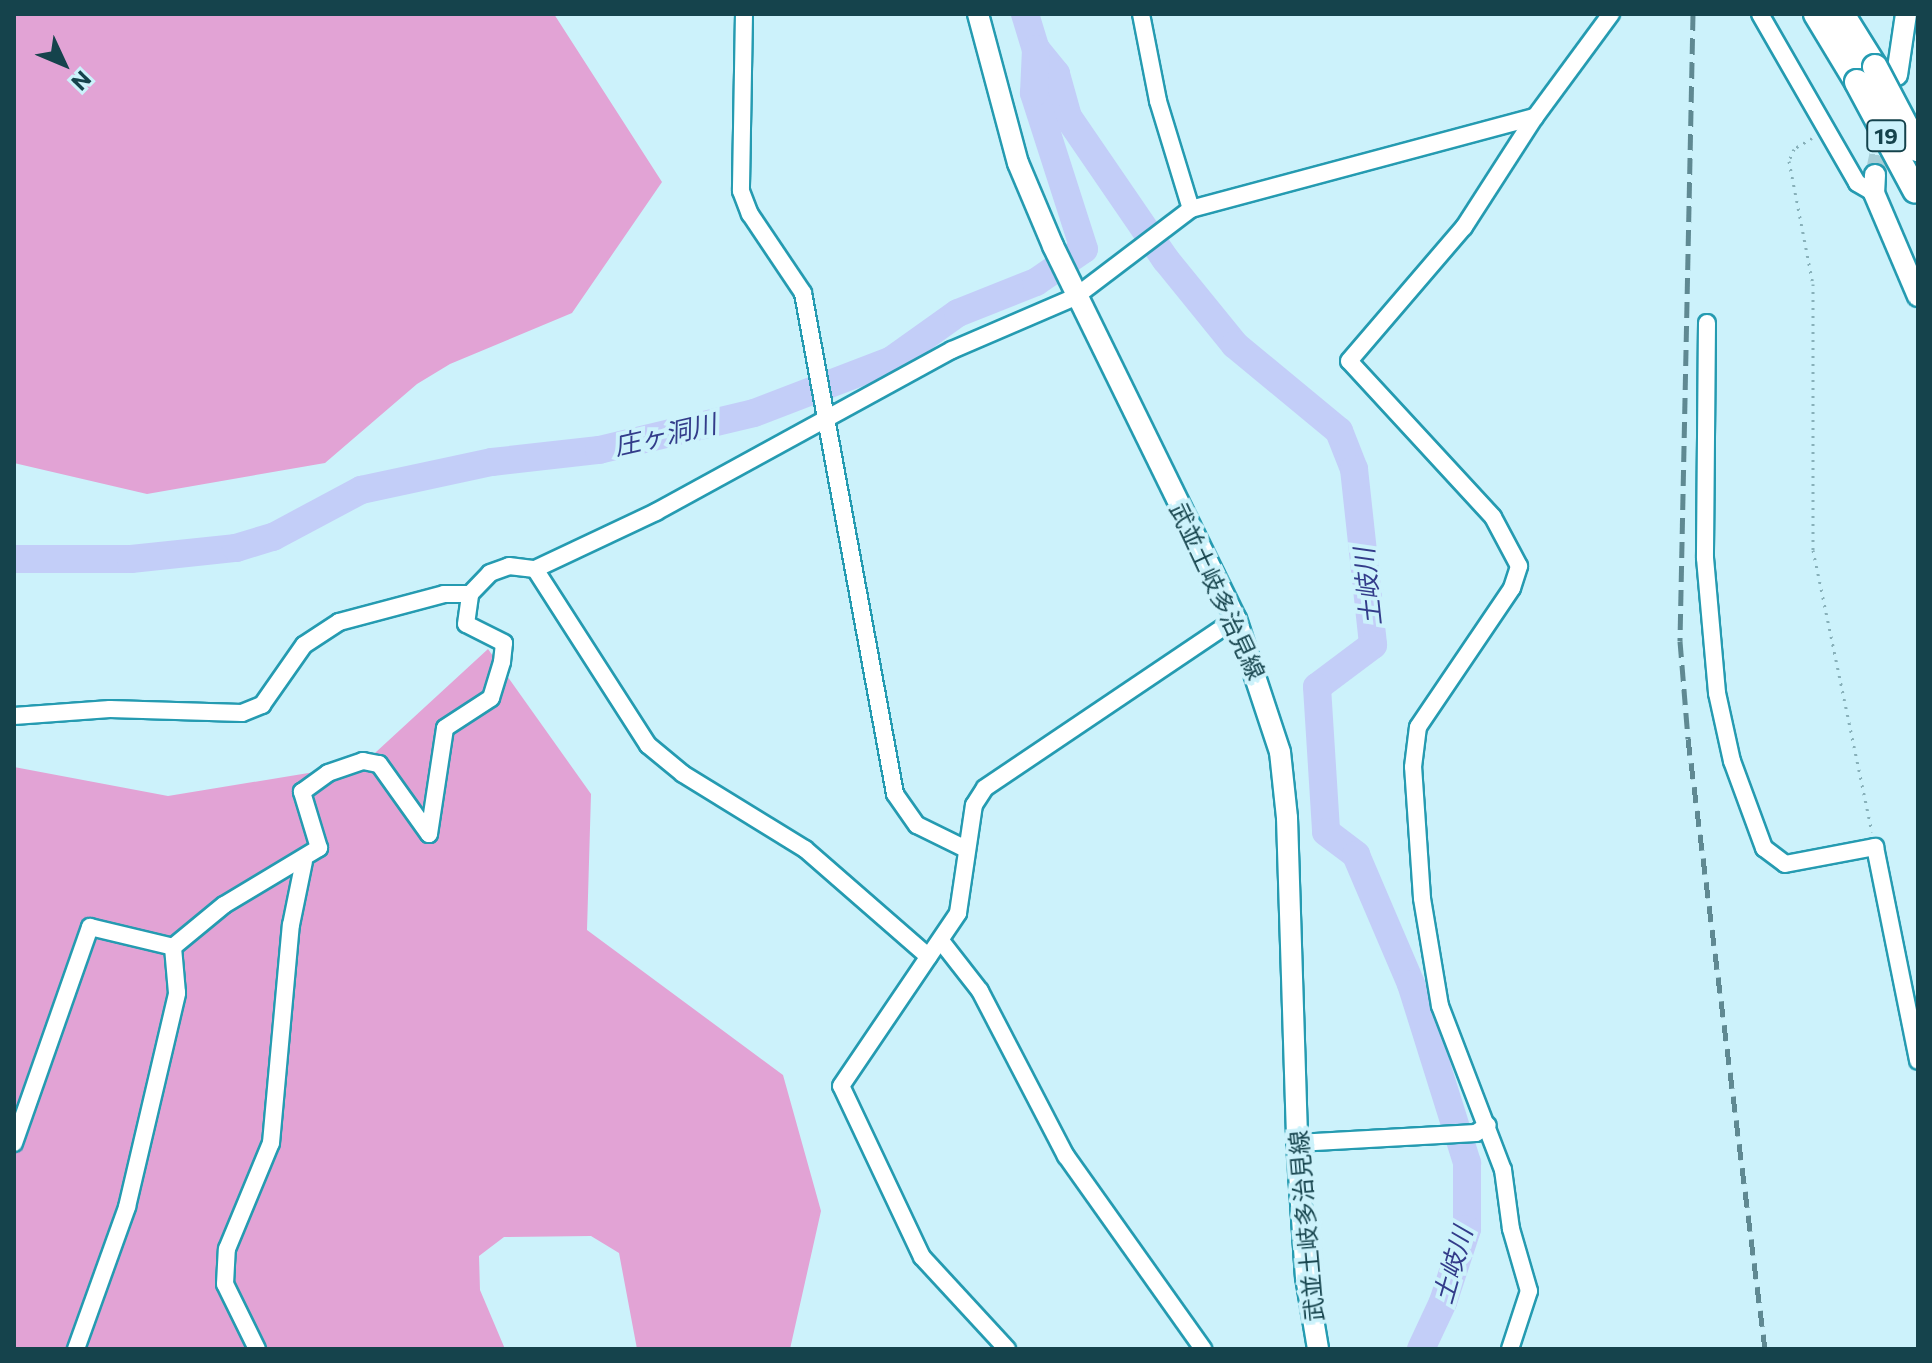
<!DOCTYPE html>
<meta charset="utf-8">
<style>
body{margin:0}
#map{position:relative;width:1932px;height:1363px;overflow:hidden;background:#ccf2fb;font-family:Commissioner,"Noto Sans JP",sans-serif}
div>[style]{position:absolute}
[style*='--x']{left:calc(var(--x)*1px);top:calc(var(--y)*1px);width:calc(var(--w)*1px);rotate:calc(var(--a)*1deg)}
.forest>*{inset:0;background:#e2a3d5}
.river>*{height:28px;margin:-14px;padding:0 14px;transform-origin:14px;border-radius:14px;background:#c3cef8}
.major-tunnel>*{height:20px;margin-top:-10px;transform-origin:0;background:repeating-linear-gradient(90deg,#a7cfd8 0 20px,transparent 0 30px)}
.path>*{height:3px;margin-top:-1.5px;transform-origin:0;background:repeating-linear-gradient(90deg,#87b0b9 0 2px,transparent 0 8px)}
.roads{filter:drop-shadow(2px 0 #259bb1) drop-shadow(-2px 0 #259bb1) drop-shadow(0 2px #259bb1) drop-shadow(0 -2px #259bb1)}
.minor>*{height:16px;margin:-8px;padding:0 8px;transform-origin:8px;border-radius:8px;background:#fff}
.major>*{height:20px;margin:-10px;padding:0 10px;transform-origin:10px;border-radius:10px;background:#fff}
.highway>*{height:24px;margin:-12px;padding:0 12px;transform-origin:12px;border-radius:12px;background:#fff}
.rail>*{height:5px;margin-top:-2.5px;transform-origin:0;background:repeating-linear-gradient(90deg,#5f8992 0 16px,transparent 0 24px)}
.bridges{filter:drop-shadow(2px 0 #259bb1) drop-shadow(-2px 0 #259bb1) drop-shadow(0 2px #259bb1) drop-shadow(0 -2px #259bb1)}
.highway-bridge>*{height:24px;margin:-12px;padding:0 12px;transform-origin:12px;border-radius:12px;background:#fff}
span{translate:-50% -50%;white-space:nowrap;text-align:center;line-height:1.15;-webkit-text-stroke:8px #ccf2fb;paint-order:stroke}
.shield-label span{padding:2px 6px;background:#ccf2fb;border:2px solid;border-radius:6px;-webkit-text-stroke-width:0}
.shield-label{font-size:22px;color:#15434c;font-weight:700}
.street-label{font-size:24px;color:#15434c}
.water-label{font-size:26px;color:#333c8a;font-style:italic}
.frame{position:absolute;inset:0;border:16px solid #15434c;pointer-events:none}
.north{position:absolute;left:24px;top:24px;width:80px;height:80px;-webkit-text-stroke:6px #ccf2fb;paint-order:stroke;rotate:134deg;font-size:22px;font-weight:700;line-height:32px;text-align:center;color:#15434c}
.north::after{content:'';display:block;margin:auto;width:28px;height:36px;background:#15434c;clip-path:polygon(50% 0,100% 100%,50% 72%,0 100%)}
</style>
<div id="map">
<div class="forest">
<i style="clip-path:polygon(14px 14px,554px 14px,662px 182px,572px 313px,450px 364px,417px 384px,325px 463px,147px 494px,14px 463px)"></i>
<i style="clip-path:polygon(488px 649px,591px 794px,587px 930px,783px 1075px,821px 1211px,790px 1349px,637px 1349px,619px 1253px,591px 1236px,504px 1237px,479px 1256px,480px 1290px,505px 1349px,14px 1349px,14px 767px,168px 796px,363px 764px)"></i>
</div>
<div class="river">
<i style="--x:1025;--y:14;--w:37;--a:73"></i>
<i style="--x:1036;--y:49;--w:32;--a:51"></i>
<i style="--x:1056;--y:74;--w:45;--a:74.4"></i>
<i style="--x:1068;--y:117;--w:173;--a:55.6"></i>
<i style="--x:1166;--y:260;--w:109;--a:50.9"></i>
<i style="--x:1235;--y:345;--w:135;--a:39.6"></i>
<i style="--x:1339;--y:431;--w:41;--a:68.5"></i>
<i style="--x:1354;--y:469;--w:177;--a:83.8"></i>
<i style="--x:1373;--y:645;--w:70;--a:143.1"></i>
<i style="--x:1317;--y:687;--w:145;--a:86.4"></i>
<i style="--x:1326;--y:832;--w:38;--a:37"></i>
<i style="--x:1356;--y:855;--w:140;--a:66.9"></i>
<i style="--x:1411;--y:984;--w:188;--a:72.6"></i>
<i style="--x:1467;--y:1163;--w:66;--a:90"></i>
<i style="--x:1467;--y:1229;--w:77;--a:108.2"></i>
<i style="--x:1443;--y:1302;--w:52;--a:115.1"></i>
<i style="--x:14;--y:559;--w:117;--a:0"></i>
<i style="--x:131;--y:559;--w:106;--a:-6"></i>
<i style="--x:236;--y:548;--w:39;--a:-17"></i>
<i style="--x:273;--y:537;--w:100;--a:-28.1"></i>
<i style="--x:361;--y:490;--w:134;--a:-12.1"></i>
<i style="--x:492;--y:462;--w:108;--a:-6.4"></i>
<i style="--x:599;--y:450;--w:159;--a:-13.4"></i>
<i style="--x:754;--y:413;--w:148;--a:-21"></i>
<i style="--x:892;--y:360;--w:81;--a:-35.5"></i>
<i style="--x:958;--y:313;--w:84;--a:-21.7"></i>
<i style="--x:1036;--y:282;--w:58;--a:-34.5"></i>
<i style="--x:1084;--y:249;--w:164;--a:-107.8"></i>
<i style="--x:1034;--y:93;--w:44;--a:-87.4"></i>
</div>
<div class="major-tunnel">
<i style="--x:1875;--y:175;--w:51;--a:-77.6"></i>
</div>
<div class="path">
<i style="--x:1812;--y:138;--w:21;--a:149"></i>
<i style="--x:1794;--y:149;--w:13;--a:113"></i>
<i style="--x:1789;--y:161;--w:125;--a:79"></i>
<i style="--x:1813;--y:284;--w:266;--a:90"></i>
<i style="--x:1813;--y:550;--w:288;--a:78.2"></i>
</div>
<div class="roads">
<div class="minor">
<i style="--x:744;--y:14;--w:177;--a:91"></i>
<i style="--x:741;--y:191;--w:25;--a:69"></i>
<i style="--x:750;--y:214;--w:95;--a:56.1"></i>
<i style="--x:803;--y:293;--w:509;--a:79.59"></i>
<i style="--x:895;--y:794;--w:38;--a:55"></i>
<i style="--x:917;--y:825;--w:55;--a:26.1"></i>
<i style="--x:1141;--y:14;--w:89;--a:78.9"></i>
<i style="--x:1158;--y:101;--w:113;--a:73"></i>
<i style="--x:1760;--y:14;--w:195;--a:60.1"></i>
<i style="--x:1857;--y:183;--w:20;--a:30"></i>
<i style="--x:1707;--y:323;--w:235;--a:90.5"></i>
<i style="--x:1705;--y:558;--w:136;--a:84.9"></i>
<i style="--x:1717;--y:693;--w:70;--a:77.6"></i>
<i style="--x:1732;--y:761;--w:93;--a:69.8"></i>
<i style="--x:1764;--y:848;--w:26;--a:37"></i>
<i style="--x:1785;--y:864;--w:92;--a:-10.7"></i>
<i style="--x:1875;--y:847;--w:218;--a:78.6"></i>
<i style="--x:535;--y:569;--w:209;--a:57.3"></i>
<i style="--x:648;--y:745;--w:45;--a:39.6"></i>
<i style="--x:683;--y:774;--w:143;--a:31.6"></i>
<i style="--x:805;--y:849;--w:164;--a:41.1"></i>
<i style="--x:14;--y:716;--w:96;--a:-4.2"></i>
<i style="--x:110;--y:709;--w:132;--a:1.7"></i>
<i style="--x:242;--y:713;--w:22;--a:-22"></i>
<i style="--x:262;--y:705;--w:73;--a:-55"></i>
<i style="--x:304;--y:645;--w:42;--a:-33.3"></i>
<i style="--x:339;--y:622;--w:109;--a:-14.9"></i>
<i style="--x:444;--y:594;--w:26;--a:0"></i>
<i style="--x:941;--y:941;--w:63;--a:52"></i>
<i style="--x:980;--y:991;--w:186;--a:62.5"></i>
<i style="--x:1066;--y:1156;--w:237;--a:54.6"></i>
<i style="--x:14;--y:1143;--w:229;--a:-70.6"></i>
<i style="--x:90;--y:927;--w:85;--a:13.5"></i>
<i style="--x:173;--y:947;--w:66;--a:-39.5"></i>
<i style="--x:224;--y:905;--w:111;--a:-31"></i>
<i style="--x:319;--y:848;--w:59;--a:-106.9"></i>
<i style="--x:302;--y:792;--w:32;--a:-36"></i>
<i style="--x:328;--y:773;--w:37;--a:-19"></i>
<i style="--x:363;--y:761;--w:16;--a:11"></i>
<i style="--x:379;--y:764;--w:86;--a:54.5"></i>
<i style="--x:429;--y:834;--w:107;--a:-81.4"></i>
<i style="--x:445;--y:728;--w:55;--a:-33.1"></i>
<i style="--x:491;--y:698;--w:38;--a:-73"></i>
<i style="--x:502;--y:662;--w:19;--a:-84"></i>
<i style="--x:504;--y:643;--w:42;--a:-153.4"></i>
<i style="--x:466;--y:624;--w:30;--a:-82"></i>
<i style="--x:470;--y:594;--w:29;--a:-46"></i>
<i style="--x:490;--y:573;--w:20;--a:-20"></i>
<i style="--x:509;--y:566;--w:26;--a:7"></i>
<i style="--x:535;--y:569;--w:134;--a:-25.2"></i>
<i style="--x:656;--y:512;--w:337;--a:-28.7"></i>
<i style="--x:952;--y:350;--w:134;--a:-23.3"></i>
<i style="--x:1075;--y:297;--w:146;--a:-37.2"></i>
<i style="--x:1191;--y:209;--w:356;--a:-15"></i>
<i style="--x:1297;--y:1143;--w:179;--a:-3.2"></i>
<i style="--x:1476;--y:1133;--w:14;--a:-34"></i>
<i style="--x:76;--y:1349;--w:151;--a:-70.2"></i>
<i style="--x:127;--y:1207;--w:220;--a:-76.8"></i>
<i style="--x:177;--y:993;--w:46;--a:-95"></i>
<i style="--x:257;--y:1349;--w:72;--a:-116.2"></i>
<i style="--x:225;--y:1284;--w:35;--a:-87"></i>
<i style="--x:227;--y:1249;--w:115;--a:-67.5"></i>
<i style="--x:271;--y:1143;--w:219;--a:-84.8"></i>
<i style="--x:291;--y:925;--w:65;--a:-78.5"></i>
<i style="--x:1007;--y:1349;--w:125;--a:-132.7"></i>
<i style="--x:922;--y:1257;--w:189;--a:-115.3"></i>
<i style="--x:841;--y:1086;--w:209;--a:-55.9"></i>
<i style="--x:958;--y:913;--w:109;--a:-81.6"></i>
<i style="--x:974;--y:805;--w:20;--a:-57"></i>
<i style="--x:985;--y:788;--w:303;--a:-34"></i>
<i style="--x:1510;--y:1349;--w:61;--a:-71.9"></i>
<i style="--x:1529;--y:1291;--w:65;--a:-106.2"></i>
<i style="--x:1511;--y:1229;--w:60;--a:-97.7"></i>
<i style="--x:1503;--y:1170;--w:176;--a:-111"></i>
<i style="--x:1440;--y:1006;--w:109;--a:-99.5"></i>
<i style="--x:1422;--y:898;--w:131;--a:-93.9"></i>
<i style="--x:1413;--y:767;--w:40;--a:-82.9"></i>
<i style="--x:1418;--y:727;--w:168;--a:-55.9"></i>
<i style="--x:1512;--y:588;--w:23;--a:-72"></i>
<i style="--x:1519;--y:566;--w:55;--a:-118"></i>
<i style="--x:1493;--y:517;--w:212;--a:-132.7"></i>
<i style="--x:1349;--y:361;--w:177;--a:-49.4"></i>
<i style="--x:1464;--y:227;--w:131;--a:-57.2"></i>
<i style="--x:1535;--y:117;--w:128;--a:-53.6"></i>
</div>
<div class="major">
<i style="--x:978;--y:14;--w:154;--a:75"></i>
<i style="--x:1018;--y:163;--w:90;--a:67.1"></i>
<i style="--x:1053;--y:246;--w:415;--a:63.9"></i>
<i style="--x:1236;--y:619;--w:140;--a:71.7"></i>
<i style="--x:1280;--y:752;--w:66;--a:83.9"></i>
<i style="--x:1287;--y:818;--w:325;--a:88.2"></i>
<i style="--x:1297;--y:1143;--w:134;--a:86.2"></i>
<i style="--x:1306;--y:1277;--w:73;--a:80.5"></i>
<i style="--x:1897;--y:75;--w:62;--a:-81.6"></i>
<i style="--x:1875;--y:175;--w:18;--a:93"></i>
<i style="--x:1874;--y:193;--w:112;--a:66.9"></i>
</div>
<div class="highway">
<i style="--x:1816;--y:14;--w:79;--a:58.9"></i>
<i style="--x:1842;--y:14;--w:62;--a:58.1"></i>
</div>
</div>
<div class="rail">
<i style="--x:1693;--y:14;--w:627;--a:91.19"></i>
<i style="--x:1680;--y:641;--w:98;--a:85.3"></i>
<i style="--x:1688;--y:739;--w:615;--a:82.81"></i>
</div>
<div class="bridges">
<div class="highway-bridge">
<i style="--x:1875;--y:67;--w:93;--a:62.3"></i>
<i style="--x:1857;--y:82;--w:123;--a:61.8"></i>
</div>
</div>
<div class="shield-label">
<span style="left:1886px;top:136px">19</span>
</div>
<div class="street-label">
<span style="left:1218px;top:591px;rotate:65deg">武並土岐多治見線</span>
<span style="left:1306px;top:1226px;rotate:-95deg">武並土岐多治見線</span>
</div>
<div class="water-label">
<span style="left:665px;top:434px;rotate:-13deg">庄ヶ洞川</span>
<span style="left:1367px;top:587px;rotate:-96deg">土岐川</span>
<span style="left:1452px;top:1265px;rotate:-74deg">土岐川</span>
</div>
<div class="frame"></div>
<div class="north">N</div>
</div>
